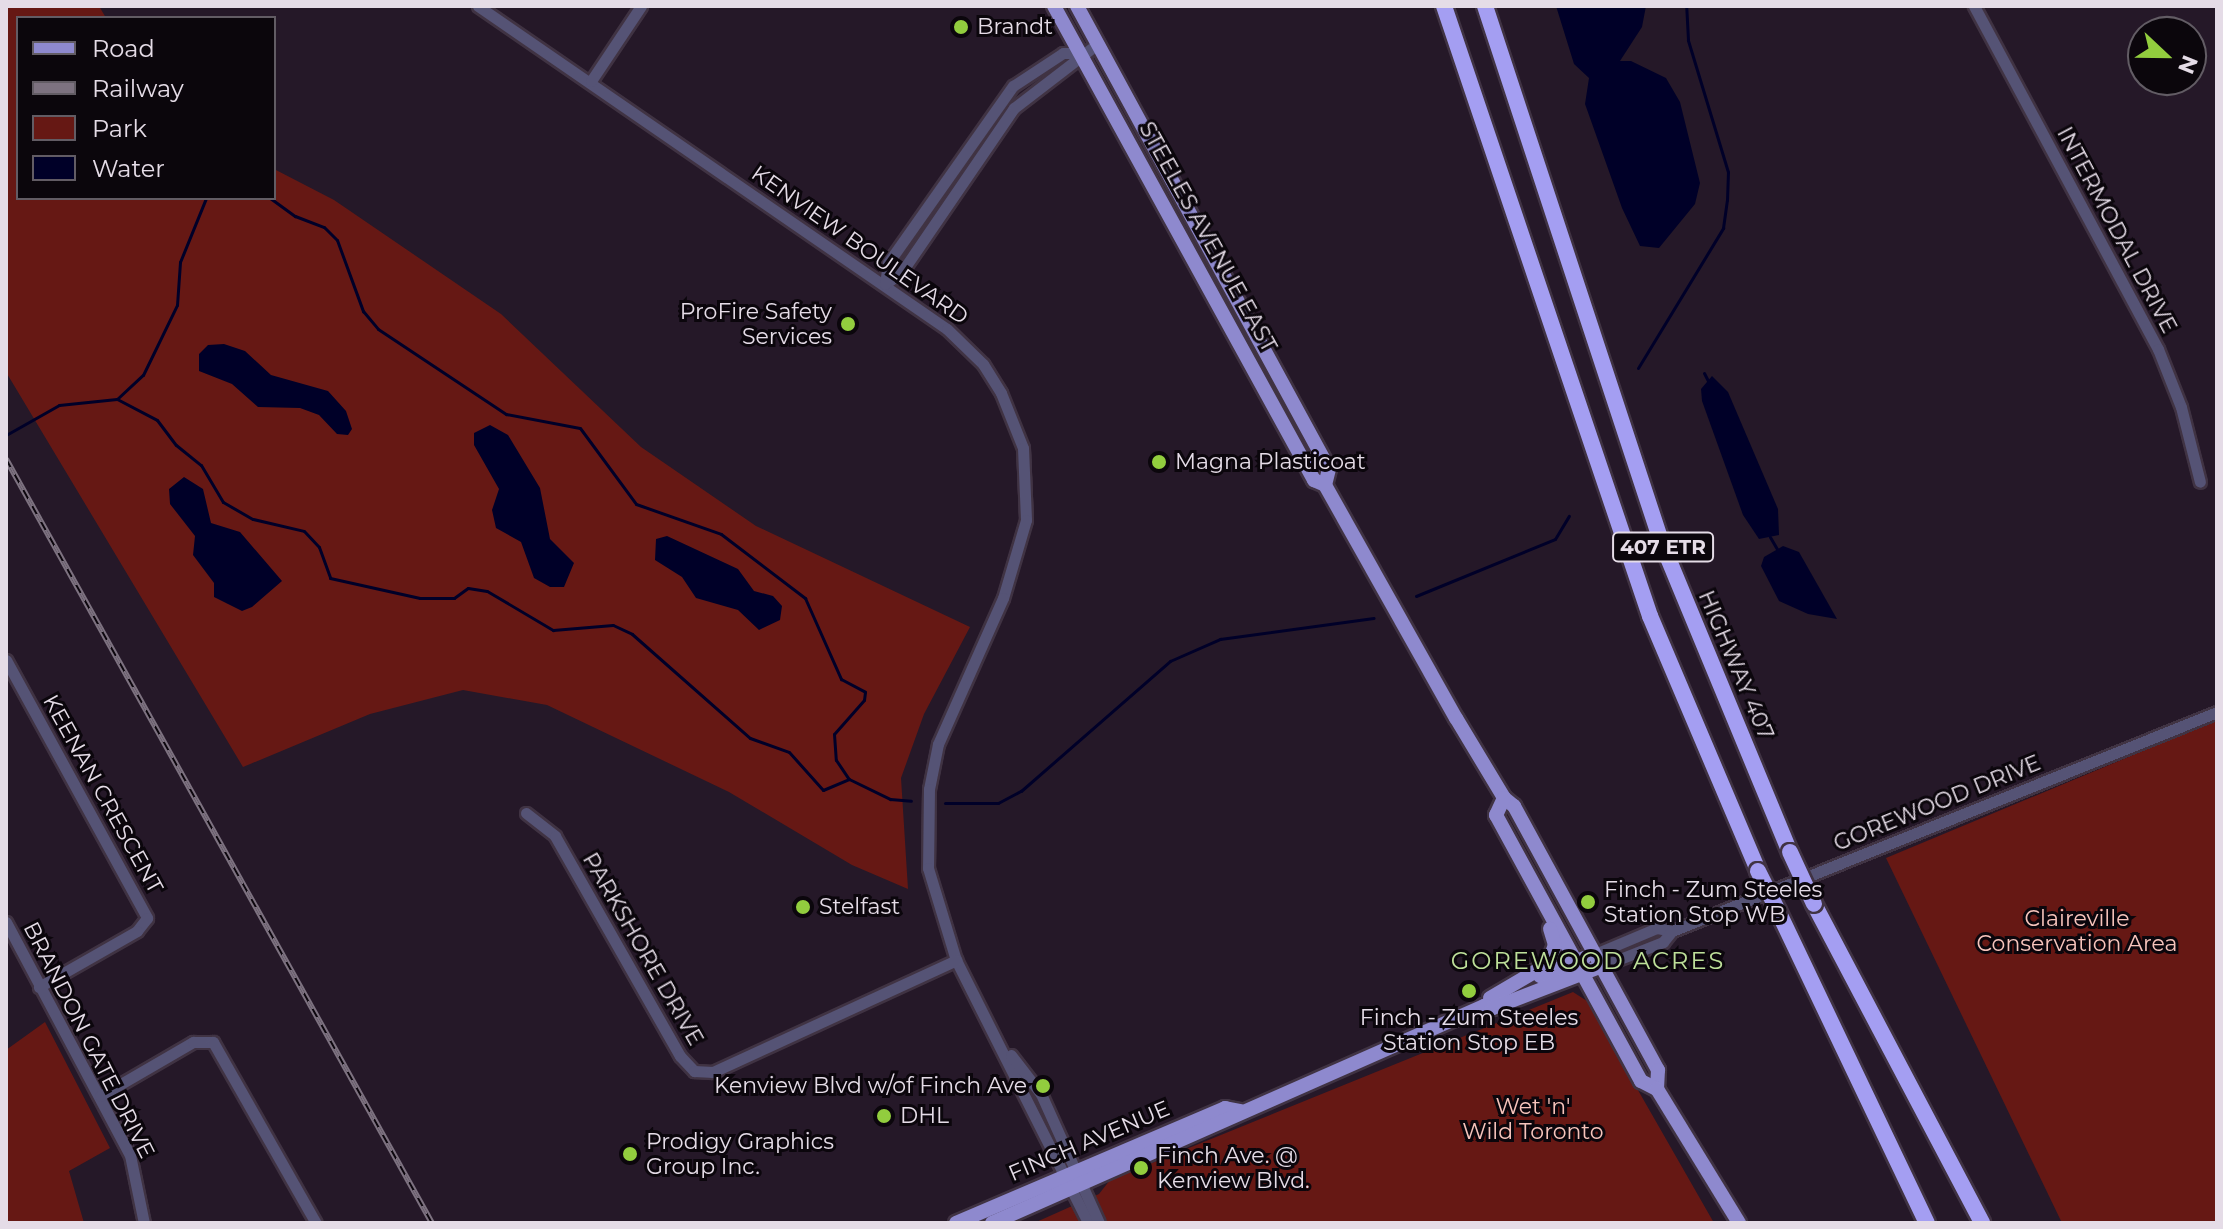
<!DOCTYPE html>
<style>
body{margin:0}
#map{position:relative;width:2223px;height:1229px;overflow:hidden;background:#251828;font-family:Montserrat,sans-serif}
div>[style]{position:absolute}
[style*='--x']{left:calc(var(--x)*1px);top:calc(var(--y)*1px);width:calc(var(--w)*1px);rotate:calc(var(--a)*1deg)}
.green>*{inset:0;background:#661814}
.water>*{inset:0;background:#000028}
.stream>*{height:3px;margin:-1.5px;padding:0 1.5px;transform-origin:1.5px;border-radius:1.5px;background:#000028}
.roads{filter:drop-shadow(2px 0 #403343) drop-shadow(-2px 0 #403343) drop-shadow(0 2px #403343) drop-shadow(0 -2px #403343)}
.minor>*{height:11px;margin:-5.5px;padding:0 5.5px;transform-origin:5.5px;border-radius:5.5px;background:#555375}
.major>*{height:14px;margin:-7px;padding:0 7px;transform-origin:7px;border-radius:7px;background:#8e89ce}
.highway>*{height:16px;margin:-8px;padding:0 8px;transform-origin:8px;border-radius:8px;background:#a49ef2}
.rail>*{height:6px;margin-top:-3px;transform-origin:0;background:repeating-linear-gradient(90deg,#0b060c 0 9px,#7d7280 0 18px);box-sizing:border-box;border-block:2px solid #7d7280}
.bridges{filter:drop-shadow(2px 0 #403343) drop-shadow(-2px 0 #403343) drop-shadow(0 2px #403343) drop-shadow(0 -2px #403343)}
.highway-bridge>*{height:16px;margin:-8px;padding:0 8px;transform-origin:8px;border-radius:8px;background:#a49ef2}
.dots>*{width:22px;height:22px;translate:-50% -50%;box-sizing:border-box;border:4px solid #0b060c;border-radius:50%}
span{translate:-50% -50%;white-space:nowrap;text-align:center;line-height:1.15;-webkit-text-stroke:6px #0b060c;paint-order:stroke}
.shield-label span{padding:2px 6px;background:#0b060c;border:2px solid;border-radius:6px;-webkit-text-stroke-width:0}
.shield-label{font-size:20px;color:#e5dce7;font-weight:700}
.poi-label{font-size:22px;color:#e5dce7}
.left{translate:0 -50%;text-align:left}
.right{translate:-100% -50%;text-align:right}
.street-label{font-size:22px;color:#e5dce7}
.park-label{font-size:22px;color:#f7c4bc}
.neighbourhood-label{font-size:24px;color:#bee09a;letter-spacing:2px}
.frame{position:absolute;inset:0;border:8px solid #e5dce7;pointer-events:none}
.legend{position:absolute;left:16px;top:16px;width:260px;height:184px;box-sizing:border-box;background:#0b060c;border:2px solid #625c64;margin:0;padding:10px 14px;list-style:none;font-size:24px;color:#e5dce7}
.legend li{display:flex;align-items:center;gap:16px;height:40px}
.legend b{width:40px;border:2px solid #625c64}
.north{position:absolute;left:2127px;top:16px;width:80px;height:80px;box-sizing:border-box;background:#0b060c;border:2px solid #625c64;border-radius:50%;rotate:112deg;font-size:22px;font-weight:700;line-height:32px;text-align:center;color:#e5dce7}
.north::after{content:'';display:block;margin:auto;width:28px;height:36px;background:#92cd3e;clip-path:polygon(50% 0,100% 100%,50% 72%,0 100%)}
</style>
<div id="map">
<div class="green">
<i style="clip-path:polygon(6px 6px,99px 6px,106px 18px,18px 18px,18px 198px,274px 198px,274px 169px,334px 200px,501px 314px,641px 447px,756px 526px,970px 627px,924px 714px,901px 778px,908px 889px,852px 865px,729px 792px,547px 705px,463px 690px,370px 714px,243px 767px,6px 372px)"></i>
<i style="clip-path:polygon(2217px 720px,2217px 1223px,2062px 1223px,1886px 858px)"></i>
<i style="clip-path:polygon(1573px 992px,1587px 1001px,1714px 1223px,1034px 1223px,1099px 1194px,1110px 1180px)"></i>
<i style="clip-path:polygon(45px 1022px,110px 1148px,69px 1171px,84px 1223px,6px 1223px,6px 1050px)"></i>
</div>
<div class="water">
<i style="clip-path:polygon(1556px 6px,1646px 6px,1642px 27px,1620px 61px,1631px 61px,1666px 78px,1680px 102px,1700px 183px,1695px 204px,1659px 248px,1640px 246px,1622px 208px,1585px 104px,1589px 78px,1574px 64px)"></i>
<i style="clip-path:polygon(224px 344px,245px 351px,271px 375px,328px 391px,346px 411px,352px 429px,348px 435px,337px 434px,319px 415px,300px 408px,258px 407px,232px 384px,199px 371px,199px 354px,208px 345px)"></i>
<i style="clip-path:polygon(1712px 376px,1728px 392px,1778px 509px,1779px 535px,1759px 539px,1743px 515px,1702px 401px,1701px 389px)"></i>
<i style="clip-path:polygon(490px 425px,508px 435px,540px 488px,550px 539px,574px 563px,564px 587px,550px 587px,534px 578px,521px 542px,496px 528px,492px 510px,499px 489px,474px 445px,474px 433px)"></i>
<i style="clip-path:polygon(184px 477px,203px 489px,211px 523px,240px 532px,282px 581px,252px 607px,242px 611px,214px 597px,214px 583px,193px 555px,195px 536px,170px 504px,169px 489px)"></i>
<i style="clip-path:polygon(667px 536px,738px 569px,754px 591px,773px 596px,782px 606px,780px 620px,759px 630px,738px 610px,696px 598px,682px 577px,655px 560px,656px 539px)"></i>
<i style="clip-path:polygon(1783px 546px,1799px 552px,1837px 619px,1808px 614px,1779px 601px,1761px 566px,1764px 557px)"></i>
</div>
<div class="stream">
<i style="--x:270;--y:198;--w:31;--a:36"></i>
<i style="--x:295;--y:216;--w:31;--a:21"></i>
<i style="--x:324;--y:227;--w:18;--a:45"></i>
<i style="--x:337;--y:240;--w:76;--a:69.9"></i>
<i style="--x:363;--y:311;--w:23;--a:50"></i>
<i style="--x:378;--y:329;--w:154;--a:33.6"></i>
<i style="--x:506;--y:414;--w:75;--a:10.7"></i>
<i style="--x:580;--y:428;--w:94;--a:53.6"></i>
<i style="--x:636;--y:504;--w:90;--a:19.4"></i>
<i style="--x:721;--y:534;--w:106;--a:37.3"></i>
<i style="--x:805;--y:598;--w:89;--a:66"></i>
<i style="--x:841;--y:679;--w:27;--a:28"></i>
<i style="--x:865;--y:692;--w:8;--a:97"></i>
<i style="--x:864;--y:700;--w:45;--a:131.4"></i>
<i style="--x:834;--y:734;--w:26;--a:86"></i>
<i style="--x:836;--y:760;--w:23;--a:56"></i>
<i style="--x:849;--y:779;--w:46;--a:26"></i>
<i style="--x:890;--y:799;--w:21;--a:5"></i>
<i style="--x:1638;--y:368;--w:164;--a:-58.7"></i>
<i style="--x:1723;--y:228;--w:28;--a:-82"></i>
<i style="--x:1727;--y:200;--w:28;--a:-88"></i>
<i style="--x:1728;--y:172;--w:138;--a:-106.9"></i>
<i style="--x:1688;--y:40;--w:34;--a:-93"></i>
<i style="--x:1704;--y:373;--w:9;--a:63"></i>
<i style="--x:117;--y:399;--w:45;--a:27.7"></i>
<i style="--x:157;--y:420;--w:31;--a:53"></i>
<i style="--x:176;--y:445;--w:32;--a:39"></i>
<i style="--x:201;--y:465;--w:43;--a:59.3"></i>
<i style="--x:223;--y:502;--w:34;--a:30"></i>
<i style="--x:253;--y:519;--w:52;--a:13.2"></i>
<i style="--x:304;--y:531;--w:22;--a:47"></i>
<i style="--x:319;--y:547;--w:33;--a:70"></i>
<i style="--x:330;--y:578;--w:92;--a:12.5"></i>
<i style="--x:420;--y:598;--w:34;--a:0"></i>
<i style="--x:454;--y:598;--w:17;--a:-36"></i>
<i style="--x:468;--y:588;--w:19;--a:9"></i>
<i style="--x:487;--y:591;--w:77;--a:30.6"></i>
<i style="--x:553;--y:630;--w:60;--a:-4.8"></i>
<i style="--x:613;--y:625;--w:21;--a:25"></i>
<i style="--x:632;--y:634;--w:157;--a:41.4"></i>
<i style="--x:750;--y:738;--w:41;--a:19.7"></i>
<i style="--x:789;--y:752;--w:51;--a:48.2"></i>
<i style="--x:823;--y:790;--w:28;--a:-23"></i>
<i style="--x:6;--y:435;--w:61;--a:-29.5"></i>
<i style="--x:59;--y:405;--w:58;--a:-5.9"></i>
<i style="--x:117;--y:399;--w:35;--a:-43"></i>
<i style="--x:143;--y:375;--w:78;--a:-64.1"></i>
<i style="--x:177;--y:305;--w:43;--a:-86"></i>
<i style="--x:180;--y:262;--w:69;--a:-67.9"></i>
<i style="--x:1770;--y:537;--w:16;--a:60"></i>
<i style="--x:1416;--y:596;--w:150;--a:-22.3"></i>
<i style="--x:1555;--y:539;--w:27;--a:-59"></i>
<i style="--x:945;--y:803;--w:53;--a:0"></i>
<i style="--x:998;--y:803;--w:26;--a:-28"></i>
<i style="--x:1021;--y:791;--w:198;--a:-41.1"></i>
<i style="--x:1170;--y:661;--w:55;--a:-23.7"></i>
<i style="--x:1220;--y:639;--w:155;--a:-7.8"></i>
</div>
<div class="roads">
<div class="minor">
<i style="--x:478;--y:6;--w:569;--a:34.56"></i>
<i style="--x:947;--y:329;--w:50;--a:44.2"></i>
<i style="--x:983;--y:364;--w:34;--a:58"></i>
<i style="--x:1001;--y:393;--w:59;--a:68.2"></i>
<i style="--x:1023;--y:448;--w:72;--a:87.6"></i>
<i style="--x:1026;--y:520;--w:81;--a:106.4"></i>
<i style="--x:1003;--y:598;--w:160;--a:114"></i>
<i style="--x:938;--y:744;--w:46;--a:101.3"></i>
<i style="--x:929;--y:789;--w:79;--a:90.7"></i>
<i style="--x:928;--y:868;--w:96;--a:73.1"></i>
<i style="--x:956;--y:960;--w:294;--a:63.3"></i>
<i style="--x:1974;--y:6;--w:389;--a:61.8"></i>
<i style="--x:2158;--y:349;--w:62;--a:68.4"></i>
<i style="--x:2181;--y:407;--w:77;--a:75.8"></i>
<i style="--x:591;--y:81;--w:90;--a:-56.3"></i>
<i style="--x:885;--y:284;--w:19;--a:-35"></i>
<i style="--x:901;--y:273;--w:200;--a:-55.6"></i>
<i style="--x:1014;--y:108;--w:105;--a:-37.6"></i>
<i style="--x:885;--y:284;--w:21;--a:-82"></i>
<i style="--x:888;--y:263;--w:217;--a:-54.8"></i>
<i style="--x:1013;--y:86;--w:60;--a:-33.4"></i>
<i style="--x:1063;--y:53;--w:17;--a:0"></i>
<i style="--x:6;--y:660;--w:294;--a:61.3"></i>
<i style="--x:147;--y:918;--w:16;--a:128"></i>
<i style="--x:137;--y:931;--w:113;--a:150.3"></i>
<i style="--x:526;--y:813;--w:37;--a:38"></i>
<i style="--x:555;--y:836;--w:253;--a:60.4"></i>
<i style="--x:680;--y:1056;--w:21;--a:47"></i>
<i style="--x:694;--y:1071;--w:19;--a:3"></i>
<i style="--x:713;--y:1072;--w:268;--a:-24.7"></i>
<i style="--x:6;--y:922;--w:264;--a:62"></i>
<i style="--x:130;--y:1155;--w:69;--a:78.4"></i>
<i style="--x:1595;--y:954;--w:67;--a:-22.8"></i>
<i style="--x:1657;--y:928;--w:15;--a:11"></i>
<i style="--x:1602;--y:966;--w:66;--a:-21.5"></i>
<i style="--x:1663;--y:942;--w:14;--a:-51"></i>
<i style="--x:1672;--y:931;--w:587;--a:-21.89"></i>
<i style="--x:1011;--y:1055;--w:49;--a:52.4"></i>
<i style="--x:1041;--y:1094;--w:141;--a:65.8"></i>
<i style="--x:100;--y:1096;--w:108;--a:-30.1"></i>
<i style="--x:193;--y:1042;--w:20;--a:0"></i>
<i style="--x:213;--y:1042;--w:208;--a:60.4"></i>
</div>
<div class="major">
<i style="--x:1054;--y:6;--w:541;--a:61.25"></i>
<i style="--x:1314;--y:480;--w:12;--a:24"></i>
<i style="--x:1325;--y:485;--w:267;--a:60.7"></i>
<i style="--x:1456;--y:718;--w:93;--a:59"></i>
<i style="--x:1504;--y:798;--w:13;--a:39"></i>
<i style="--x:1514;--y:806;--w:301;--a:61.4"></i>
<i style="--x:1658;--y:1070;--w:19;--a:93"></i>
<i style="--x:1077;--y:6;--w:527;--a:61.44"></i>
<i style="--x:1329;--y:469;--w:16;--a:104"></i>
<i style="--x:1504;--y:798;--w:19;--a:115"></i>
<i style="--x:1496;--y:815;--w:303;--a:61.4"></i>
<i style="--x:1641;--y:1081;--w:18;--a:27"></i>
<i style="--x:1657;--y:1089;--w:157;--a:58.5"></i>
<i style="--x:1540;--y:976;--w:48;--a:-22.2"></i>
<i style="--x:1490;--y:998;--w:67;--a:-30.4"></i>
<i style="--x:1548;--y:964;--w:20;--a:-70"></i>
<i style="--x:1555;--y:945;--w:17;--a:-107"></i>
<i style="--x:956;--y:1223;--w:293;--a:-23.1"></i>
<i style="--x:1225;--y:1108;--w:16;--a:11"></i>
<i style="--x:992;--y:1223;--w:538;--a:-23.8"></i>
<i style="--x:1484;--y:1006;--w:9;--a:13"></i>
<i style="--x:1493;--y:1008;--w:117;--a:-21.1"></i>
</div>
<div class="highway">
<i style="--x:1444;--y:6;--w:644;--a:71.34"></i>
<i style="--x:1650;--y:616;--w:277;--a:67"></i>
<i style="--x:1485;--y:6;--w:563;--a:71.79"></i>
<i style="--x:1661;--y:541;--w:337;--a:67.5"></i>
<i style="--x:1814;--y:904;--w:361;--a:62.2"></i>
<i style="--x:1778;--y:911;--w:346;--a:64.5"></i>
</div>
</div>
<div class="rail">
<i style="--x:6;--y:459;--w:875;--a:60.86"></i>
</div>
<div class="bridges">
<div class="highway-bridge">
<i style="--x:1790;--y:852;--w:57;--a:65.2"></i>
<i style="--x:1758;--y:871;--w:45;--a:63.4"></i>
</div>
</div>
<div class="dots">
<i style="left:961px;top:27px;background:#92cd3e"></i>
<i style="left:848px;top:324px;background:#92cd3e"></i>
<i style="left:1159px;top:462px;background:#92cd3e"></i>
<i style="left:1588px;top:902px;background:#92cd3e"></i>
<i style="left:803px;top:907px;background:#92cd3e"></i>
<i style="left:1469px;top:991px;background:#92cd3e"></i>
<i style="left:1043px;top:1086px;background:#92cd3e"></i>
<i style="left:884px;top:1116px;background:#92cd3e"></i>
<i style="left:630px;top:1154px;background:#92cd3e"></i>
<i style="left:1141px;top:1168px;background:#92cd3e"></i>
</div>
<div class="shield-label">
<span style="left:1663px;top:547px">407 ETR</span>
</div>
<div class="poi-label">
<span class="left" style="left:977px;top:27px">Brandt</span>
<span class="right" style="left:832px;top:324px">ProFire Safety<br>Services</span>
<span class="left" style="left:1175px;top:462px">Magna Plasticoat</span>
<span class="left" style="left:1604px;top:902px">Finch - Zum Steeles<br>Station Stop WB</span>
<span class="left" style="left:819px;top:907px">Stelfast</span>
<span style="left:1469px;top:1030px">Finch - Zum Steeles<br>Station Stop EB</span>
<span class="right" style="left:1027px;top:1086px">Kenview Blvd w/of Finch Ave</span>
<span class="left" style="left:900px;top:1116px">DHL</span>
<span class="left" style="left:646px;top:1154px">Prodigy Graphics<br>Group Inc.</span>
<span class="left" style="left:1157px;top:1168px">Finch Ave. @<br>Kenview Blvd.</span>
</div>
<div class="street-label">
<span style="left:2117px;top:230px;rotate:62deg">INTERMODAL DRIVE</span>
<span style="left:1208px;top:237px;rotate:61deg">STEELES AVENUE EAST</span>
<span style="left:860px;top:245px;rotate:35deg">KENVIEW BOULEVARD</span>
<span style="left:1736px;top:665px;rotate:67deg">HIGHWAY 407</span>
<span style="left:103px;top:794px;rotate:61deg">KEENAN CRESCENT</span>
<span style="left:1937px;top:803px;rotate:-22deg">GOREWOOD DRIVE</span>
<span style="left:643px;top:949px;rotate:60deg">PARKSHORE DRIVE</span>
<span style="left:89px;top:1040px;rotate:63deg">BRANDON GATE DRIVE</span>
<span style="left:1089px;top:1141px;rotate:-23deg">FINCH AVENUE</span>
</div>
<div class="park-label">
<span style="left:2077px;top:931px">Claireville<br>Conservation Area</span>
<span style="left:1533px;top:1119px">Wet 'n'<br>Wild Toronto</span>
</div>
<div class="neighbourhood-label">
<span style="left:1588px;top:961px">GOREWOOD ACRES</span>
</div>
<div class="frame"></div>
<ul class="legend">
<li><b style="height:10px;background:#8e89ce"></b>Road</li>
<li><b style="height:10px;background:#7d7280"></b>Railway</li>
<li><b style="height:22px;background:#661814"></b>Park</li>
<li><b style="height:22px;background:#000028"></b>Water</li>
</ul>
<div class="north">N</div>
</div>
